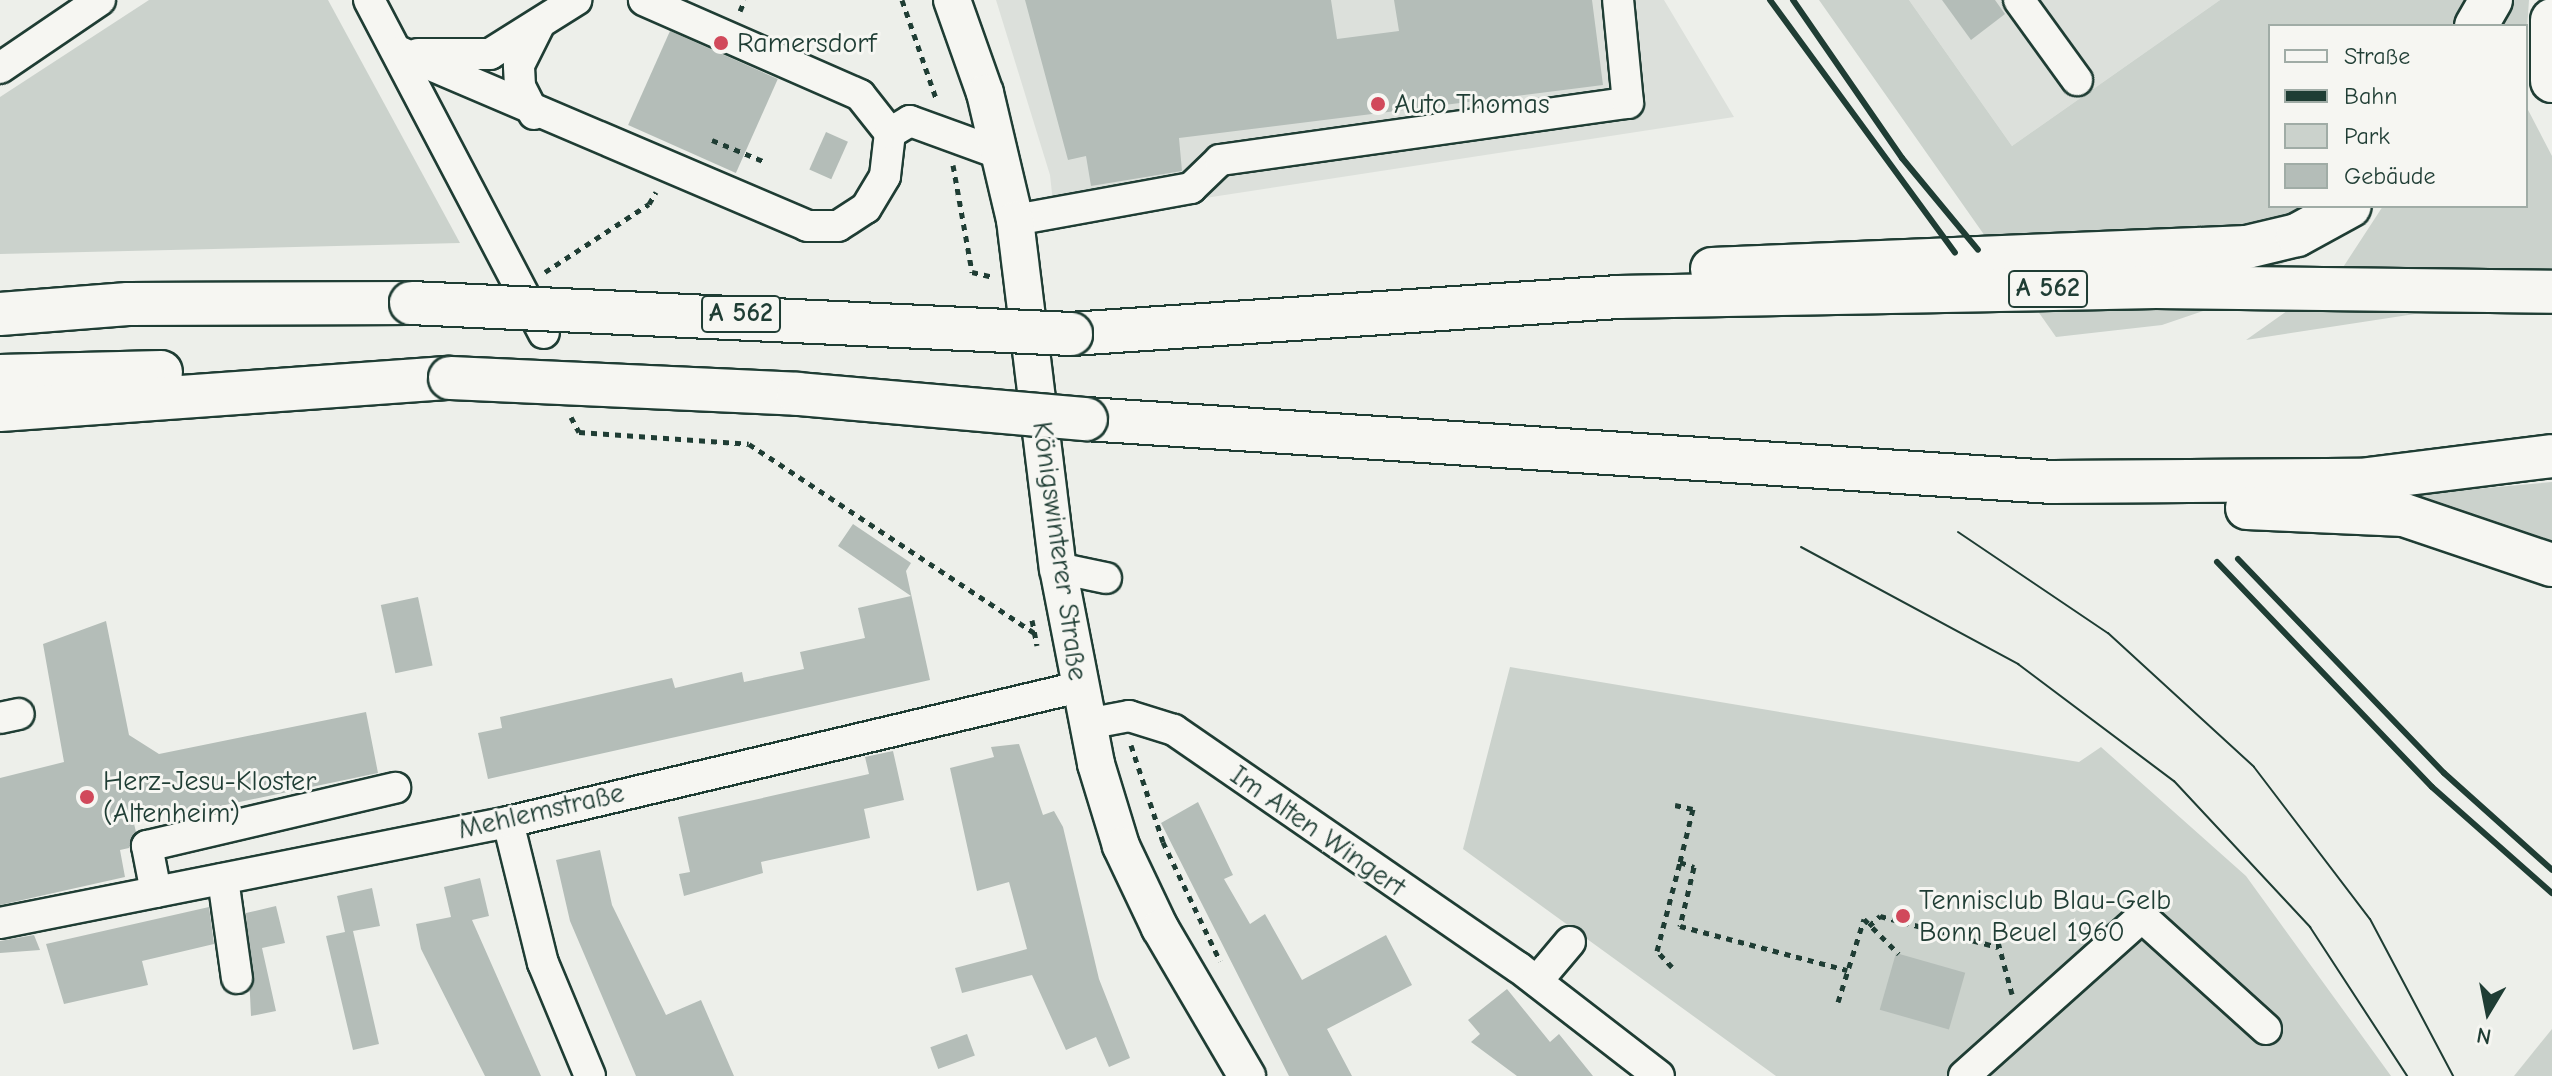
<!DOCTYPE html>
<meta charset="utf-8">
<style>
body{margin:0}
#map{position:relative;width:2552px;height:1076px;overflow:hidden;background:#edefea;font-family:"Comic Neue",sans-serif}
div>[style]{position:absolute}
[style*='--x']{left:calc(var(--x)*1px);top:calc(var(--y)*1px);width:calc(var(--w)*1px);rotate:calc(var(--a)*1deg)}
.built>*{inset:0;background:#dce0db}
.green>*{inset:0;background:#cbd2cc}
.building>*{inset:0;background:#b4bdb8;transform-origin:0 0}
.path>*{height:5px;margin-top:-2.5px;transform-origin:0;background:repeating-linear-gradient(90deg,#1f3d34 0 6px,transparent 0 12px)}
.roads{filter:drop-shadow(2px 0 #1f3d34) drop-shadow(-2px 0 #1f3d34) drop-shadow(0 2px #1f3d34) drop-shadow(0 -2px #1f3d34)}
.minor>*{height:30px;margin:-15px;padding:0 15px;transform-origin:15px;border-radius:15px;background:#f6f6f2}
.major>*{height:36px;margin:-18px;padding:0 18px;transform-origin:18px;border-radius:18px;background:#f6f6f2}
.highway>*{height:42px;margin:-21px;padding:0 21px;transform-origin:21px;border-radius:21px;background:#f6f6f2}
.tram>*{height:2px;margin:-1px;padding:0 1px;transform-origin:1px;border-radius:1px;background:#1f3d34}
.rail>*{height:6px;margin:-3px;padding:0 3px;transform-origin:3px;border-radius:3px;background:#1f3d34}
.bridges{filter:drop-shadow(2px 0 #1f3d34) drop-shadow(-2px 0 #1f3d34) drop-shadow(0 2px #1f3d34) drop-shadow(0 -2px #1f3d34)}
.highway-bridge>*{height:42px;margin:-21px;padding:0 21px;transform-origin:21px;border-radius:21px;background:#f6f6f2}
.dots>*{width:22px;height:22px;translate:-50% -50%;box-sizing:border-box;border:4px solid #f6f6f2;border-radius:50%}
span{translate:-50% -50%;white-space:nowrap;text-align:center;line-height:1.15;-webkit-text-stroke:6px #f6f6f2;paint-order:stroke}
.shield-label span{padding:2px 6px;background:#f6f6f2;border:2px solid;border-radius:6px;-webkit-text-stroke-width:0}
.shield-label{font-size:26px;color:#1f3d34;font-weight:700}
.poi-label{font-size:28px;color:#1f3d34}
.left{translate:0 -50%;text-align:left}
.street-label{font-size:28px;color:#1f3d34}
.legend{position:absolute;left:2268px;top:24px;width:260px;height:184px;box-sizing:border-box;background:#f6f6f2;border:2px solid #a0aca6;margin:0;padding:10px 14px;list-style:none;font-size:24px;color:#1f3d34}
.legend li{display:flex;align-items:center;gap:16px;height:40px}
.legend b{width:40px;border:2px solid #a0aca6}
.north{position:absolute;left:2448px;top:972px;width:80px;height:80px;-webkit-text-stroke:6px #f6f6f2;paint-order:stroke;rotate:190deg;font-size:22px;font-weight:700;line-height:32px;text-align:center;color:#1f3d34}
.north::after{content:'';display:block;margin:auto;width:28px;height:36px;background:#1f3d34;clip-path:polygon(50% 0,100% 100%,50% 72%,0 100%)}
</style>
<div id="map">
<div class="built">
<i style="clip-path:polygon(996px 0,1664px 0,1734px 117px,1055px 221px,1050px 175px)"></i>
<i style="clip-path:polygon(1909px 0,2220px 0,2012px 146px)"></i>
</div>
<div class="green">
<i style="clip-path:polygon(149px 0,328px 0,460px 243px,0 254px,0 97px)"></i>
<i style="clip-path:polygon(1819px 0,1909px 0,2012px 146px,2220px 0,2467px 0,2453px 26px,2270px 26px,2270px 206px,2336px 206px,2287px 261px,2206px 310px,2162px 325px,2056px 337px)"></i>
<i style="clip-path:polygon(2508px 0,2529px 0,2526px 44px,2526px 26px,2492px 26px)"></i>
<i style="clip-path:polygon(2526px 106px,2552px 156px,2552px 293px,2246px 340px,2338px 275px,2383px 206px,2526px 206px)"></i>
<i style="clip-path:polygon(2552px 482px,2552px 586px,2351px 500px)"></i>
<i style="clip-path:polygon(1510px 667px,2079px 762px,2101px 747px,2246px 876px,2391px 1076px,1776px 1076px,1463px 849px)"></i>
<i style="clip-path:polygon(2552px 1029px,2552px 1076px,2514px 1076px)"></i>
</div>
<div class="building">
<i style="clip-path:polygon(1025px 0,1331px 0,1337px 39px,1399px 31px,1394px 0,1592px 0,1603px 85px,1179px 138px,1182px 171px,1091px 186px,1086px 156px,1068px 160px)"></i>
<i style="clip-path:polygon(1942px 0,1995px 0,2005px 14px,1971px 40px)"></i>
<i style="left:670px;top:31px;width:118px;height:103px;rotate:24deg"></i>
<i style="left:826px;top:132px;width:24px;height:41px;rotate:24deg"></i>
<i style="clip-path:polygon(853px 524px,911px 563px,906px 571px,930px 680px,488px 779px,478px 733px,502px 728px,500px 717px,672px 678px,675px 688px,742px 672px,744px 682px,804px 669px,800px 652px,865px 638px,858px 608px,911px 596px,838px 546px)"></i>
<i style="left:418px;top:597px;width:70px;height:38px;rotate:78deg"></i>
<i style="clip-path:polygon(106px 621px,129px 735px,159px 754px,366px 712px,378px 773px,173px 816px,130px 807px,136px 832px,129px 848px,120px 850px,125px 877px,0 905px,0 778px,64px 762px,43px 644px)"></i>
<i style="clip-path:polygon(1019px 744px,1043px 815px,1054px 811px,1063px 827px,1099px 979px,1130px 1058px,1109px 1067px,1096px 1037px,1066px 1050px,1032px 975px,962px 993px,955px 968px,1027px 949px,1009px 882px,977px 891px,950px 768px,994px 757px,991px 747px)"></i>
<i style="clip-path:polygon(893px 751px,904px 800px,864px 809px,870px 838px,761px 862px,763px 873px,684px 896px,679px 874px,690px 872px,678px 817px,869px 774px,865px 757px)"></i>
<i style="clip-path:polygon(1198px 802px,1233px 875px,1224px 879px,1250px 924px,1265px 914px,1302px 980px,1386px 935px,1412px 985px,1327px 1029px,1352px 1076px,1289px 1076px,1161px 823px)"></i>
<i style="clip-path:polygon(600px 850px,612px 905px,666px 1015px,701px 1000px,734px 1076px,636px 1076px,570px 921px,556px 860px)"></i>
<i style="clip-path:polygon(480px 878px,489px 916px,472px 920px,541px 1076px,485px 1076px,421px 949px,416px 924px,451px 917px,444px 887px)"></i>
<i style="clip-path:polygon(372px 888px,380px 926px,353px 931px,379px 1044px,353px 1050px,326px 936px,345px 932px,337px 896px)"></i>
<i style="clip-path:polygon(276px 906px,285px 943px,262px 948px,276px 1011px,251px 1016px,246px 913px)"></i>
<i style="clip-path:polygon(209px 907px,214px 944px,142px 961px,148px 985px,64px 1004px,46px 944px)"></i>
<i style="clip-path:polygon(34px 935px,40px 950px,0 953px,0 941px)"></i>
<i style="left:1896px;top:953px;width:72px;height:59px;rotate:16deg"></i>
<i style="clip-path:polygon(1507px 989px,1550px 1042px,1559px 1034px,1593px 1076px,1517px 1076px,1471px 1042px,1480px 1034px,1468px 1020px)"></i>
<i style="left:967px;top:1034px;width:23px;height:39px;rotate:70deg"></i>
</div>
<div class="path">
<i style="--x:902;--y:0;--w:107;--a:70.9"></i>
<i style="--x:740;--y:11;--w:12;--a:-66"></i>
<i style="--x:712;--y:140;--w:57;--a:22.5"></i>
<i style="--x:953;--y:165;--w:109;--a:79.9"></i>
<i style="--x:972;--y:272;--w:22;--a:13"></i>
<i style="--x:545;--y:272;--w:124;--a:-33.2"></i>
<i style="--x:649;--y:204;--w:14;--a:-60"></i>
<i style="--x:571;--y:417;--w:17;--a:62"></i>
<i style="--x:579;--y:432;--w:170;--a:4"></i>
<i style="--x:749;--y:444;--w:343;--a:33.5"></i>
<i style="--x:1032;--y:620;--w:26;--a:79"></i>
<i style="--x:1131;--y:745;--w:102;--a:71.7"></i>
<i style="--x:1163;--y:842;--w:132;--a:64.4"></i>
<i style="--x:1675;--y:805;--w:18;--a:13"></i>
<i style="--x:1693;--y:809;--w:55;--a:103.8"></i>
<i style="--x:1680;--y:862;--w:15;--a:20"></i>
<i style="--x:1694;--y:867;--w:61;--a:103.3"></i>
<i style="--x:1680;--y:926;--w:173;--a:14.8"></i>
<i style="--x:1869;--y:926;--w:15;--a:-42"></i>
<i style="--x:1880;--y:916;--w:122;--a:14.7"></i>
<i style="--x:1998;--y:942;--w:54;--a:74.9"></i>
<i style="--x:1672;--y:967;--w:22;--a:-133"></i>
<i style="--x:1657;--y:951;--w:92;--a:-75.5"></i>
<i style="--x:1838;--y:1002;--w:87;--a:-72.6"></i>
<i style="--x:1864;--y:919;--w:49;--a:45"></i>
</div>
<div class="roads">
<div class="minor">
<i style="--x:369;--y:0;--w:376;--a:62.3"></i>
<i style="--x:2019;--y:0;--w:99;--a:54.1"></i>
<i style="--x:400;--y:52;--w:443;--a:23.1"></i>
<i style="--x:807;--y:226;--w:31;--a:0"></i>
<i style="--x:838;--y:226;--w:33;--a:-33"></i>
<i style="--x:866;--y:208;--w:37;--a:-59"></i>
<i style="--x:885;--y:176;--w:43;--a:-83.4"></i>
<i style="--x:890;--y:133;--w:48;--a:-128.3"></i>
<i style="--x:860;--y:95;--w:236;--a:-156.3"></i>
<i style="--x:418;--y:54;--w:72;--a:0"></i>
<i style="--x:490;--y:54;--w:102;--a:-32.1"></i>
<i style="--x:0;--y:68;--w:121;--a:-34.2"></i>
<i style="--x:534;--y:114;--w:31;--a:-117"></i>
<i style="--x:520;--y:86;--w:21;--a:-93"></i>
<i style="--x:519;--y:65;--w:45;--a:-63.4"></i>
<i style="--x:890;--y:133;--w:23;--a:-31"></i>
<i style="--x:910;--y:121;--w:94;--a:20"></i>
<i style="--x:1015;--y:220;--w:179;--a:-10.3"></i>
<i style="--x:1191;--y:188;--w:40;--a:-44"></i>
<i style="--x:1220;--y:160;--w:412;--a:-8"></i>
<i style="--x:1628;--y:103;--w:103;--a:-95.5"></i>
<i style="--x:1058;--y:568;--w:49;--a:11.8"></i>
<i style="--x:0;--y:718;--w:19;--a:-12"></i>
<i style="--x:1087;--y:724;--w:43;--a:-10.8"></i>
<i style="--x:1129;--y:716;--w:47;--a:17.3"></i>
<i style="--x:1174;--y:730;--w:418;--a:34.6"></i>
<i style="--x:1518;--y:967;--w:178;--a:37.7"></i>
<i style="--x:508;--y:822;--w:145;--a:76.1"></i>
<i style="--x:543;--y:963;--w:122;--a:67.4"></i>
<i style="--x:223;--y:879;--w:100;--a:82"></i>
<i style="--x:156;--y:892;--w:47;--a:-101.1"></i>
<i style="--x:147;--y:846;--w:255;--a:-13.2"></i>
<i style="--x:0;--y:923;--w:518;--a:-11.24"></i>
<i style="--x:508;--y:822;--w:587;--a:-13.3"></i>
<i style="--x:1537;--y:981;--w:51;--a:-49.8"></i>
<i style="--x:1964;--y:1076;--w:239;--a:-41.8"></i>
<i style="--x:2142;--y:917;--w:167;--a:42.1"></i>
</div>
<div class="major">
<i style="--x:952;--y:0;--w:99;--a:70.5"></i>
<i style="--x:985;--y:93;--w:130;--a:76.7"></i>
<i style="--x:1015;--y:220;--w:351;--a:83"></i>
<i style="--x:1058;--y:568;--w:200;--a:79"></i>
<i style="--x:1096;--y:764;--w:86;--a:73"></i>
<i style="--x:1121;--y:846;--w:91;--a:64.6"></i>
<i style="--x:1160;--y:928;--w:172;--a:59.6"></i>
</div>
<div class="highway">
<i style="--x:2552;--y:20;--w:61;--a:90"></i>
<i style="--x:2476;--y:26;--w:30;--a:-60"></i>
<i style="--x:1712;--y:269;--w:535;--a:-2.35"></i>
<i style="--x:2247;--y:247;--w:51;--a:-13.5"></i>
<i style="--x:2297;--y:235;--w:60;--a:-28.7"></i>
<i style="--x:0;--y:314;--w:128;--a:-4.5"></i>
<i style="--x:128;--y:304;--w:283;--a:-0.2"></i>
<i style="--x:1071;--y:334;--w:548;--a:-3.87"></i>
<i style="--x:1618;--y:297;--w:538;--a:-1.06"></i>
<i style="--x:2156;--y:287;--w:396;--a:0.7"></i>
<i style="--x:0;--y:376;--w:161;--a:-1.4"></i>
<i style="--x:0;--y:410;--w:451;--a:-4.1"></i>
<i style="--x:1086;--y:419;--w:969;--a:3.73"></i>
<i style="--x:2053;--y:482;--w:307;--a:-0.4"></i>
<i style="--x:2360;--y:480;--w:193;--a:-7.1"></i>
<i style="--x:2247;--y:508;--w:157;--a:2.6"></i>
<i style="--x:2404;--y:515;--w:156;--a:18.7"></i>
</div>
</div>
<div class="tram">
<i style="--x:1958;--y:532;--w:181;--a:34"></i>
<i style="--x:2108;--y:633;--w:198;--a:42.5"></i>
<i style="--x:2254;--y:767;--w:191;--a:52.7"></i>
<i style="--x:2370;--y:919;--w:178;--a:62.1"></i>
<i style="--x:1801;--y:547;--w:247;--a:28.3"></i>
<i style="--x:2018;--y:664;--w:195;--a:36.9"></i>
<i style="--x:2174;--y:781;--w:200;--a:47"></i>
<i style="--x:2310;--y:927;--w:178;--a:56.9"></i>
</div>
<div class="rail">
<i style="--x:1770;--y:0;--w:313;--a:53.8"></i>
<i style="--x:1793;--y:0;--w:192;--a:55.4"></i>
<i style="--x:1902;--y:158;--w:119;--a:50.4"></i>
<i style="--x:2238;--y:559;--w:297;--a:46.1"></i>
<i style="--x:2444;--y:773;--w:145;--a:41.9"></i>
<i style="--x:2217;--y:562;--w:311;--a:46.3"></i>
<i style="--x:2432;--y:787;--w:160;--a:41.5"></i>
</div>
<div class="bridges">
<div class="highway-bridge">
<i style="--x:411;--y:303;--w:661;--a:2.69"></i>
<i style="--x:450;--y:378;--w:348;--a:2.6"></i>
<i style="--x:798;--y:394;--w:289;--a:5"></i>
</div>
</div>
<div class="dots">
<i style="left:721px;top:43px;background:#d1495b"></i>
<i style="left:1378px;top:104px;background:#d1495b"></i>
<i style="left:87px;top:797px;background:#d1495b"></i>
<i style="left:1903px;top:916px;background:#d1495b"></i>
</div>
<div class="shield-label">
<span style="left:2048px;top:289px">A 562</span>
<span style="left:741px;top:314px">A 562</span>
</div>
<div class="poi-label">
<span class="left" style="left:737px;top:43px">Ramersdorf</span>
<span class="left" style="left:1394px;top:104px">Auto Thomas</span>
<span class="left" style="left:103px;top:797px">Herz-Jesu-Kloster<br>(Altenheim)</span>
<span class="left" style="left:1919px;top:916px">Tennisclub Blau-Gelb<br>Bonn Beuel 1960</span>
</div>
<div class="street-label">
<span style="left:1060px;top:551px;rotate:82deg">Königswinterer Straße</span>
<span style="left:541px;top:811px;rotate:-13deg">Mehlemstraße</span>
<span style="left:1318px;top:831px;rotate:35deg">Im Alten Wingert</span>
</div>
<ul class="legend">
<li><b style="height:10px;background:#f6f6f2"></b>Straße</li>
<li><b style="height:10px;background:#1f3d34"></b>Bahn</li>
<li><b style="height:22px;background:#cbd2cc"></b>Park</li>
<li><b style="height:22px;background:#b4bdb8"></b>Gebäude</li>
</ul>
<div class="north">N</div>
</div>
